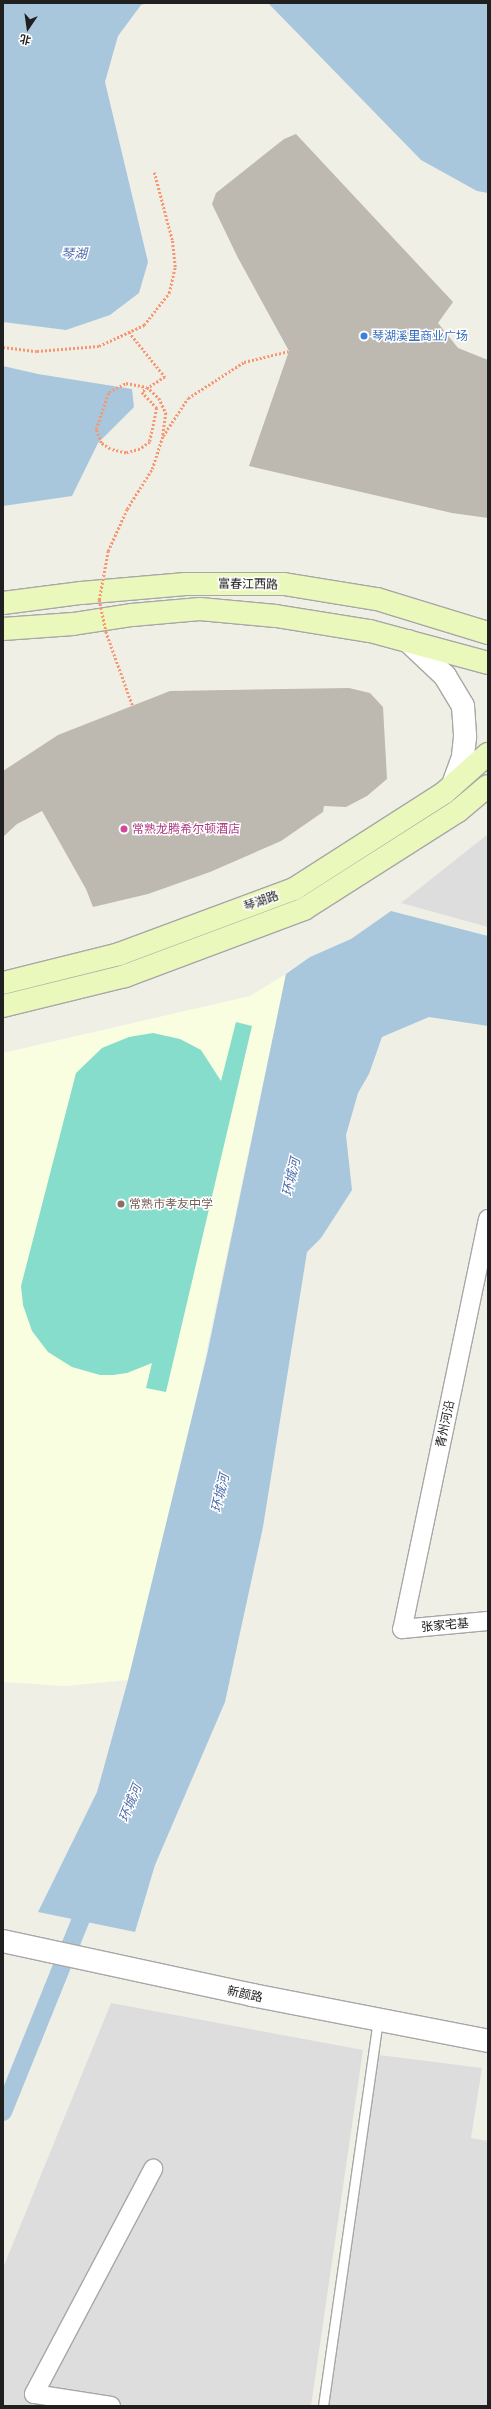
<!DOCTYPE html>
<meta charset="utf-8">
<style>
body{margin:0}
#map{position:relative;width:491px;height:2409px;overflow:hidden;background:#f0efe6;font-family:"Titillium Web","Noto Sans SC",sans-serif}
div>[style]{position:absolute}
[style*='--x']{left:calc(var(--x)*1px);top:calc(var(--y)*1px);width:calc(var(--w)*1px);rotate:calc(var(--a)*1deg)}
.residential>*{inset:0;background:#dedddd}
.education>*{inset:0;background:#f9fee1}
.pitch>*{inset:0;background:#86ddcb}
.water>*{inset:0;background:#a8c7dd}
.canal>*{height:18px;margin:-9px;padding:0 9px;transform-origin:9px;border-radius:9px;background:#a8c7dd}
.building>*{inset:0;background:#bdb8b0}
.path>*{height:2.5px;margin-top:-1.25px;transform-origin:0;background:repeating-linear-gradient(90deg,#f79670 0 2px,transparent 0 4px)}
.roads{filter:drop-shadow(1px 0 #a7a7a7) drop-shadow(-1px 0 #a7a7a7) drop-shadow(0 1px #a7a7a7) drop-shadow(0 -1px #a7a7a7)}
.service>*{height:9px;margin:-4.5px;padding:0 4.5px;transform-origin:4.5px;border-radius:4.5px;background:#fff}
.minor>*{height:18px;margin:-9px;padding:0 9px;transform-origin:9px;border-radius:9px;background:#fff}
.tertiary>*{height:22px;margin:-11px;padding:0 11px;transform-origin:11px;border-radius:11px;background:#fff}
.secondary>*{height:22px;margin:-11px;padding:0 11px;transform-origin:11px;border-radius:11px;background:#eaf8bc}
.path-bridge>*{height:2.5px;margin-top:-1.25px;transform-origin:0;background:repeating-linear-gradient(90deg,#f79670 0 2px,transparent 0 4px)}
.dots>*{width:11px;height:11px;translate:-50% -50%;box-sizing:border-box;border:2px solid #fff;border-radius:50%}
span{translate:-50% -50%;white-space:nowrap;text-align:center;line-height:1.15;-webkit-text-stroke:3px #fff;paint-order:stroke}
.shop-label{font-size:12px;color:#366cbe}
.left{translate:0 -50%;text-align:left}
.street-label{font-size:12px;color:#202020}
.hotel-label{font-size:12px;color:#b23c85}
.education-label{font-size:12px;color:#785e54}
.water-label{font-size:13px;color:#4d6cae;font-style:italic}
.frame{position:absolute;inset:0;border:4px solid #202020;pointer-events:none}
.north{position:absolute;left:8px;top:8px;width:40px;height:40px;-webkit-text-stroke:3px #fff;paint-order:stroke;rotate:193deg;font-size:11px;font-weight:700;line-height:16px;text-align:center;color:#202020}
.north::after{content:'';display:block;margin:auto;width:14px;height:18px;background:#202020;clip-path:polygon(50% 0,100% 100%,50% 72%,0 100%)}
</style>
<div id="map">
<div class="residential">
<i style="clip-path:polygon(488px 834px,488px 927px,401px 903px)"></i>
<i style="clip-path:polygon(111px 2003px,363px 2050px,311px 2406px,3px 2406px,3px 2268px)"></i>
<i style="clip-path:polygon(379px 2055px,482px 2068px,471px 2138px,488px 2141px,488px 2406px,327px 2406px)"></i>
</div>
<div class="education">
<i style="clip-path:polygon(286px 974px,174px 1505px,128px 1680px,65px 1686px,3px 1682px,3px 1053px,250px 996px)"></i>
</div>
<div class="pitch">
<i style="clip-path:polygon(236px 1022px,252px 1026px,166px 1392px,146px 1388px,152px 1363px,127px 1373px,113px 1375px,100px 1375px,72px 1367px,48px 1352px,32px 1331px,23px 1305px,21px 1286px,76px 1073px,102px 1048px,129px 1037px,153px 1033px,180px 1039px,201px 1050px,221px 1081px)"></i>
</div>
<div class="water">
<i style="clip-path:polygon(3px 3px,148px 3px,141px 5px,118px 36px,105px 82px,148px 262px,139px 293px,110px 315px,66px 330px,3px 322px)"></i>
<i style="clip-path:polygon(268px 3px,488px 3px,488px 193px,477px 191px,421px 160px)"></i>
<i style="clip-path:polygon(3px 366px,38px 374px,132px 389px,134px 407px,98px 443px,72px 496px,3px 506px)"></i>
<i style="clip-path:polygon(391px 911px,488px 936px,488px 1026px,429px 1017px,382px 1037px,369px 1074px,358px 1093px,346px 1135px,352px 1190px,321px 1238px,307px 1252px,263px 1527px,225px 1702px,155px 1865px,135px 1932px,38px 1912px,97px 1792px,128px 1680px,207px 1355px,286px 974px,310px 957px,351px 939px)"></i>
</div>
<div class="canal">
<i style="--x:3;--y:2112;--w:230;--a:-68"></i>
</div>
<div class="building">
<i style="clip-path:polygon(296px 134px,453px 302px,438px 323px,458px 348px,488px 360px,488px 518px,452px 513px,249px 466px,289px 351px,238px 258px,212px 204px,216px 193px,284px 139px)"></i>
<i style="clip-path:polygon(349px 688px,370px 693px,383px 707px,387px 779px,367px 796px,346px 807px,324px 806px,323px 812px,281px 841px,210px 872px,148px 894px,93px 907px,86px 889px,42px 811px,17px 824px,3px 837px,3px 771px,58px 735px,170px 691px)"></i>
</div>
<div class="path">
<i style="--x:129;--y:332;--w:58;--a:51.3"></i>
<i style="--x:165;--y:377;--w:27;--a:147"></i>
<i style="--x:142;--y:392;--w:22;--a:47"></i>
<i style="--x:3;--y:347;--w:34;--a:7"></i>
<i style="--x:37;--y:351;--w:62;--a:-4.6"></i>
<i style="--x:99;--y:346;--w:50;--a:-25"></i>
<i style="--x:144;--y:325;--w:41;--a:-52"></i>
<i style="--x:169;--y:293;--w:27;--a:-77"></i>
<i style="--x:175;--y:267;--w:27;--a:-96"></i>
<i style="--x:172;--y:240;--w:70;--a:-104.8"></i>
</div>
<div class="roads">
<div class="service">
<i style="--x:323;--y:2406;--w:390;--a:-81.9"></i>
</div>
<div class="minor">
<i style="--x:488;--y:1219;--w:419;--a:101.8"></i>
<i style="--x:402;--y:1629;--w:86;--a:-5.3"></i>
<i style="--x:111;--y:2406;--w:78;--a:-171.1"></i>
<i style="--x:34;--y:2394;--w:255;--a:-62.1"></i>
</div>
<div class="tertiary">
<i style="--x:408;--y:641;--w:51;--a:43.4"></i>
<i style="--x:445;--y:676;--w:35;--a:59"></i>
<i style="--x:463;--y:706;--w:31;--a:86"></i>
<i style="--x:465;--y:737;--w:20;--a:96"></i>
<i style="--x:463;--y:757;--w:30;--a:110"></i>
<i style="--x:3;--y:1941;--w:255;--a:12.2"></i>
<i style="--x:252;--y:1995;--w:240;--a:11"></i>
</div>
<div class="secondary">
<i style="--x:3;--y:603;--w:79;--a:-7.3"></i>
<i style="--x:81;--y:593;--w:105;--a:-4.9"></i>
<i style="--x:186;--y:584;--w:98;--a:0"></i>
<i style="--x:284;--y:584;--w:94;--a:9.2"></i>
<i style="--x:377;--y:599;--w:116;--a:17"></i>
<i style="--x:3;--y:629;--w:70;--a:-4.1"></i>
<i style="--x:73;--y:624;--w:60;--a:-8.7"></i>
<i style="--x:132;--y:615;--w:68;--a:-5"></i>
<i style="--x:200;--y:609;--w:76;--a:5.3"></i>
<i style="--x:276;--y:616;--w:95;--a:9.1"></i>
<i style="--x:370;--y:631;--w:122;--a:15.2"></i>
<i style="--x:3;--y:983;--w:120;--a:-14"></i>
<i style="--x:119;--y:954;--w:187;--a:-20.4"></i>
<i style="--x:294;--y:889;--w:178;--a:-32.6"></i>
<i style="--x:444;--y:793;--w:59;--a:-41.6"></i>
<i style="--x:3;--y:1006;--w:126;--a:-13.8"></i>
<i style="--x:125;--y:976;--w:191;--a:-20.5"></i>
<i style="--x:304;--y:909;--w:183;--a:-32.5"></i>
<i style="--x:458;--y:811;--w:39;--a:-40"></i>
</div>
</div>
<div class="path-bridge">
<i style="--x:157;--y:408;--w:35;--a:102"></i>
<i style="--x:150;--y:442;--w:12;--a:145"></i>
<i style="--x:140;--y:449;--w:15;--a:164"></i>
<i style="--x:126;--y:453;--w:16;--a:-166"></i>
<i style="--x:110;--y:449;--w:11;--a:-146"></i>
<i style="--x:101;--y:443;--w:15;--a:-110"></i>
<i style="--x:96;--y:429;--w:39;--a:-71"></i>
<i style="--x:109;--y:392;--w:19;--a:-28"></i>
<i style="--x:126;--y:383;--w:21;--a:11"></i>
<i style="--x:147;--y:387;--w:16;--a:43"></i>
<i style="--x:159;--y:398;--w:17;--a:65"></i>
<i style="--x:166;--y:413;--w:22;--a:98"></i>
<i style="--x:132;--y:705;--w:77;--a:-109.9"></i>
<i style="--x:106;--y:633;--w:34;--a:-102"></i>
<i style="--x:99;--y:600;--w:50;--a:-79.6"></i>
<i style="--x:108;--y:551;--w:46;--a:-65.7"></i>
<i style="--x:127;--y:509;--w:47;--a:-58"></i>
<i style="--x:152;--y:469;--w:35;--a:-72"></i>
<i style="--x:163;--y:436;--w:45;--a:-56.7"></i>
<i style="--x:188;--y:398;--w:67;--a:-32.7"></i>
<i style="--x:244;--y:362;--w:46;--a:-13.7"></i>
</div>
<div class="dots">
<i style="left:364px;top:336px;background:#3f7fe0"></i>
<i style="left:124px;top:829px;background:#d1479c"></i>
<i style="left:121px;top:1204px;background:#8d6e63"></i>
</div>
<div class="shop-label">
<span class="left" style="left:372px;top:336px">琴湖溪里商业广场</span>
</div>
<div class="street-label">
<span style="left:248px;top:584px;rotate:1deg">富春江西路</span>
<span style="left:261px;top:901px;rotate:-20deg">琴湖路</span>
<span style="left:445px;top:1424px;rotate:-78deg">青州河沿</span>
<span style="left:445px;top:1625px;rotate:-5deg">张家宅基</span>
<span style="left:245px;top:1994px;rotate:12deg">新颜路</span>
</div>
<div class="hotel-label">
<span class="left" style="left:132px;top:829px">常熟龙腾希尔顿酒店</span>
</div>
<div class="education-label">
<span class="left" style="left:129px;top:1204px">常熟市孝友中学</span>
</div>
<div class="water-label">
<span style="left:74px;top:253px">琴湖</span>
<span style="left:291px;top:1177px;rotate:-77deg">环城河</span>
<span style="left:220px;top:1493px;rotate:-77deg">环城河</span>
<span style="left:130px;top:1803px;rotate:-68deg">环城河</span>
</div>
<div class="frame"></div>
<div class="north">北</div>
</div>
